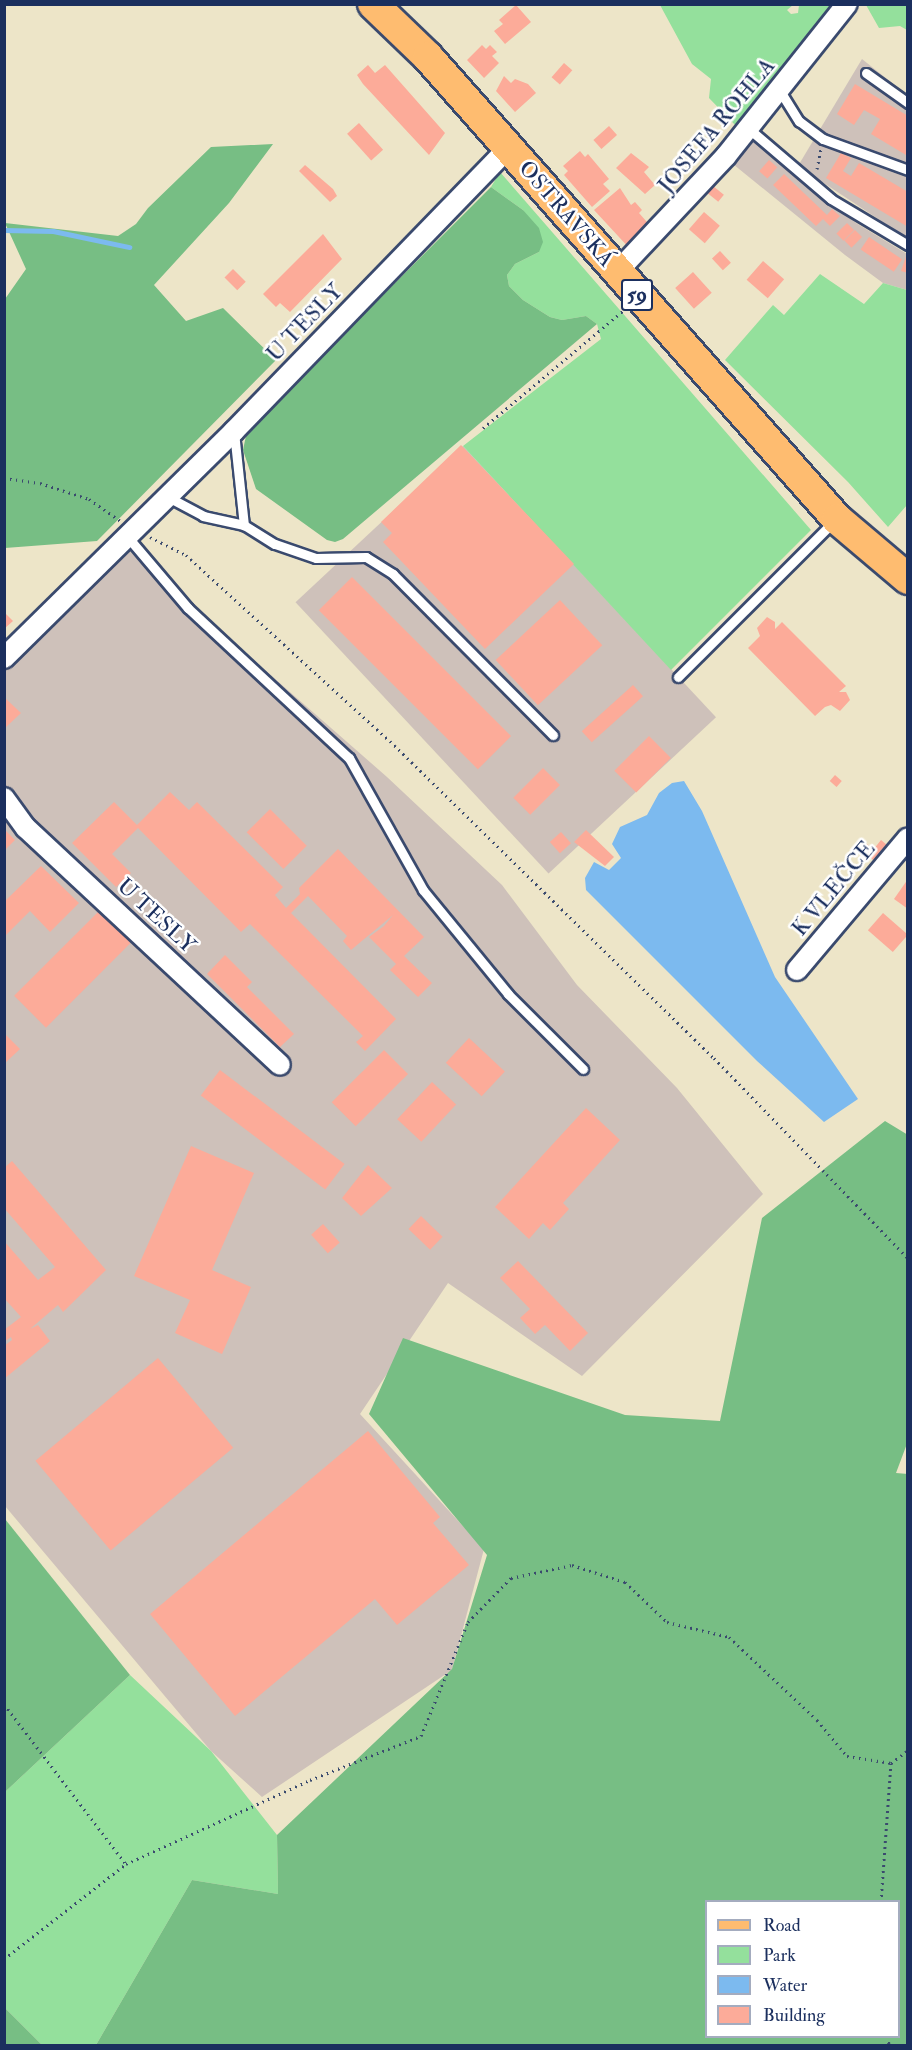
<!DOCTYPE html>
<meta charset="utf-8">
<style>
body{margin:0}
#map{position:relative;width:912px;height:2050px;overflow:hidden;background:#ede5c8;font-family:"IM FELL Double Pica",serif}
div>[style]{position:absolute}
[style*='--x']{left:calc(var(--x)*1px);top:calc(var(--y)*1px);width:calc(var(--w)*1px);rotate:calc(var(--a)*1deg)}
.industrial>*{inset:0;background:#cec1ba;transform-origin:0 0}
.green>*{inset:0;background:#94e09c}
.forest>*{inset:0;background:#77be84}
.water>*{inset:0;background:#7cbaef}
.stream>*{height:5px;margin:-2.5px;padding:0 2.5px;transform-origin:2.5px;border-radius:2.5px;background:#7cbaef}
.building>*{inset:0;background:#fcab99;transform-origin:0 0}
.path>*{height:3px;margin-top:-1.5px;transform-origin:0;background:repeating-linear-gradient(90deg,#3a4a6e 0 1.5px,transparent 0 6px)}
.roads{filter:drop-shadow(2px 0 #3a4a6e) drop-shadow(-2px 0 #3a4a6e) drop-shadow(0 2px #3a4a6e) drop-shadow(0 -2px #3a4a6e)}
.service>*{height:9px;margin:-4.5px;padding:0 4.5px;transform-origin:4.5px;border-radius:4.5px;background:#fff}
.minor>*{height:20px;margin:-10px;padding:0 10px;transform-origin:10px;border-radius:10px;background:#fff}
.primary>*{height:30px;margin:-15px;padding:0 15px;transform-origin:15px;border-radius:15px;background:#febc70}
span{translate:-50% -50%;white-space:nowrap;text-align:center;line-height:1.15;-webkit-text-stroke:5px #fff;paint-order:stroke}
.shield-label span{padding:2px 4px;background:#fff;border:2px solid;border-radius:4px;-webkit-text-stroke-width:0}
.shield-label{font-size:21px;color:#1b2f5e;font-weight:700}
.street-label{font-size:22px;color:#1b2f5e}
.frame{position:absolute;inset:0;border:6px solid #1b2f5e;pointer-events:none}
.legend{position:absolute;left:705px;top:1900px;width:195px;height:138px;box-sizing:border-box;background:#fff;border:2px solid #a4acbf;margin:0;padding:8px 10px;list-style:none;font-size:18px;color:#1b2f5e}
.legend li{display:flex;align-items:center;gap:12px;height:30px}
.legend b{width:30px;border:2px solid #a4acbf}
</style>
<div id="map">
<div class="industrial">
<i style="clip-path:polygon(862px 59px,907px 95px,907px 238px,798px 166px)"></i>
<i style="clip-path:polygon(748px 137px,856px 223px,907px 254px,907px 290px,883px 283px,845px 255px,728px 160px)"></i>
<i style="left:463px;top:446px;width:371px;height:229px;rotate:47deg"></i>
<i style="clip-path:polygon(128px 550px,387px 777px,502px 885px,577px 985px,677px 1088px,763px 1194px,582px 1376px,448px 1283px,360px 1414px,484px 1549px,452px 1670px,262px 1797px,211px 1751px,5px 1506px,5px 670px,84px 582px)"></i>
</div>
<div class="green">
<i style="clip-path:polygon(660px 5px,793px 5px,787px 10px,791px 14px,798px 13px,799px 5px,842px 5px,737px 127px,709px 98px,711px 79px,692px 64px)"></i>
<i style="clip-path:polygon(866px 5px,907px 5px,907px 30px,900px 26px,879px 28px)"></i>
<i style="clip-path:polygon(500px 172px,811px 530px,671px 670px,463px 446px,601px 339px,597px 324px,586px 316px,562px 320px,550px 317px,523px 300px,509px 286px,507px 275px,515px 264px,539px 252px,523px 210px,491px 187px)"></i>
<i style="clip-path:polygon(820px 274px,864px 304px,883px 283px,907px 290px,907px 505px,888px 527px,848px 482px,725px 360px,773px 305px,784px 315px)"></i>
<i style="clip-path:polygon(130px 1675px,211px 1751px,277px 1835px,278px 1894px,192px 1880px,96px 2045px,42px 2045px,5px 2008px,5px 1792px)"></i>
</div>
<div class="forest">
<i style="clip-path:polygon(273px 144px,229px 203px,154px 285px,186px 321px,223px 308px,276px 360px,97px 541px,5px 548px,5px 299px,26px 269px,5px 223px,118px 236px,136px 224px,148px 208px,211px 147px)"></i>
<i style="clip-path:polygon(491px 187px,523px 210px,539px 228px,543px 242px,539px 252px,515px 264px,507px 275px,509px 286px,523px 300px,550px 317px,562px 320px,586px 316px,597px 324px,343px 539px,335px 542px,327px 540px,256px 489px,243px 450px,247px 431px)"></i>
<i style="clip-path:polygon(evenodd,885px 1121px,908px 1135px,908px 1441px,896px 1473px,908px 1474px,907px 2045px,96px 2045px,192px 1880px,278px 1894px,277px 1835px,452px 1669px,487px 1555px,369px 1414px,403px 1338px,625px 1415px,720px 1421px,762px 1218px,885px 1121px,706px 1902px,898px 1902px,898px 2036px,706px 2036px,706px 1902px)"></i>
<i style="clip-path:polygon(5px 1519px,130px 1675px,5px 1792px)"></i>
<i style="clip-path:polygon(4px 2008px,5px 2008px,42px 2045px,5px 2045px)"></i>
</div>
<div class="water">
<i style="clip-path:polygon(684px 781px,702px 811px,775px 977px,858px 1099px,824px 1122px,757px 1061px,586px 890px,585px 878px,594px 862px,609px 870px,621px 858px,612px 844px,620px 827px,647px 815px,659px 793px,672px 783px)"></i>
</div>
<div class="stream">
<i style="--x:4;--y:230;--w:49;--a:1.2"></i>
<i style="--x:53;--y:231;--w:78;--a:11.9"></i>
</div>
<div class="building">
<i style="clip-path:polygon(516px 5px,531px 22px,505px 44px,494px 31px,503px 24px,499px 20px)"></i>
<i style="clip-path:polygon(482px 45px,486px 49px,490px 45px,497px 52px,492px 56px,499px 63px,484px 78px,467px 60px)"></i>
<i style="left:564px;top:63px;width:11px;height:19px;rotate:41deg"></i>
<i style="clip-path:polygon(368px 65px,375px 73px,385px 65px,445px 133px,429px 155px,363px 84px,357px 75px)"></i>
<i style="clip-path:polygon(504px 76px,511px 83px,515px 79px,528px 84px,536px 93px,515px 112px,496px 91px)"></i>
<i style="clip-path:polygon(855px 84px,908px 116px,906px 155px,871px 134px,880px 119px,864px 110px,854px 125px,837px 114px)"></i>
<i style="left:359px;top:123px;width:36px;height:16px;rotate:48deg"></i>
<i style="left:609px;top:126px;width:12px;height:21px;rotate:48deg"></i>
<i style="clip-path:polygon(580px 151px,585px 157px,588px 154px,609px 179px,603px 184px,610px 191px,592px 207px,564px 175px,568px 171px,563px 166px)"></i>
<i style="clip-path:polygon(631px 153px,649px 167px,644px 172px,655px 185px,645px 194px,616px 168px)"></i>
<i style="clip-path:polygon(841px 153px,851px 158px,843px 171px,851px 176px,859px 163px,908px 192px,908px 227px,826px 178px)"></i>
<i style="left:769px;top:160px;width:11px;height:15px;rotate:41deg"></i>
<i style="clip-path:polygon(305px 165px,333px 189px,337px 196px,330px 202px,299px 171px)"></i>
<i style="clip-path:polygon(784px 174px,827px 215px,832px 209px,840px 216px,830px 226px,823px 219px,816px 226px,773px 185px)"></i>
<i style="left:713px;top:186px;width:14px;height:9px;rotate:39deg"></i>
<i style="clip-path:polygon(620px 188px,631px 205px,635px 202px,642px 210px,639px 213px,654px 230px,631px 250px,594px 210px)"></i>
<i style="left:704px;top:212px;width:21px;height:23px;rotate:41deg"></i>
<i style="left:847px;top:223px;width:10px;height:15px;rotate:45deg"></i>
<i style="left:855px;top:230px;width:10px;height:15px;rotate:45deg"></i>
<i style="clip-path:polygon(323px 234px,342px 259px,290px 312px,280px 303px,276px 307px,263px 294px)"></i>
<i style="left:869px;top:237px;width:40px;height:15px;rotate:34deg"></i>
<i style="left:720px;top:251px;width:16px;height:11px;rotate:47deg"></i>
<i style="clip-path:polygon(907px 254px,908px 254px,908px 273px,901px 271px)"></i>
<i style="left:763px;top:261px;width:28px;height:25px;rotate:41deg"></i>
<i style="left:233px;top:269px;width:18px;height:12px;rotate:45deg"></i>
<i style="left:693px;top:272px;width:28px;height:24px;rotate:48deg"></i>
<i style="clip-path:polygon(461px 445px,574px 564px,485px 649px,383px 542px,392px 533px,381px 522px)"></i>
<i style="left:352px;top:577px;width:225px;height:47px;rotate:45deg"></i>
<i style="left:560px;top:600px;width:62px;height:88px;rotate:47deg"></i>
<i style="clip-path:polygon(4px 612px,13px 621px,4px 629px)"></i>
<i style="clip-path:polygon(767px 617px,775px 622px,775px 629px,782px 622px,846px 686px,839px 692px,846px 692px,850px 700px,840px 711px,831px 705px,825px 707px,815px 716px,748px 648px,760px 636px,757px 628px)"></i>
<i style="left:633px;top:685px;width:15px;height:69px;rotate:48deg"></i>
<i style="clip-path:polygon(4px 697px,21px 713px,4px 729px)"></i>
<i style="left:649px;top:736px;width:31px;height:49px;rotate:45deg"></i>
<i style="left:543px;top:768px;width:24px;height:42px;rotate:45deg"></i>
<i style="left:835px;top:775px;width:9px;height:8px;rotate:41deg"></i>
<i style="clip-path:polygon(170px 792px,189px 810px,197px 802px,283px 887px,275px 895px,286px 908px,300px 894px,299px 888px,338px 849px,424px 937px,404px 956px,432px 983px,418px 997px,390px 970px,396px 964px,369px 937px,384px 926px,393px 915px,351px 950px,343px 941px,347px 936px,308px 896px,291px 913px,396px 1019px,365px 1051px,356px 1042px,363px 1036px,250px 924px,241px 932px,138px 828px,112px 854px,131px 873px,116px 887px,72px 843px,114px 802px,137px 825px)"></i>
<i style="left:270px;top:809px;width:52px;height:33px;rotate:45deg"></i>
<i style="clip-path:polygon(4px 829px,15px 840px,4px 851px)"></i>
<i style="clip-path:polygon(586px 830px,614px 857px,605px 866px,574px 842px)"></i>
<i style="left:561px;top:832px;width:15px;height:15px;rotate:48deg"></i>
<i style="clip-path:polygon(881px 840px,887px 845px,873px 860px,862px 850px,867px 844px,873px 850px)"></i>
<i style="clip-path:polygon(41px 866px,79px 903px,50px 932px,30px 911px,4px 937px,4px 902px)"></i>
<i style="clip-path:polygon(908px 879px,908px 909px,894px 899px)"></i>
<i style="left:99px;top:911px;width:45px;height:120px;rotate:45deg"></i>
<i style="left:883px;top:913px;width:33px;height:23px;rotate:41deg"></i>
<i style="clip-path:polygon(225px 955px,252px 982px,247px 987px,294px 1034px,280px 1047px,207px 974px)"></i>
<i style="clip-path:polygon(4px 1033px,20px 1049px,4px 1064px)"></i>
<i style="left:469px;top:1038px;width:49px;height:34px;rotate:43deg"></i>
<i style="left:384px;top:1050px;width:34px;height:74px;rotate:45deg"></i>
<i style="left:220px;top:1070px;width:156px;height:32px;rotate:37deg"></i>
<i style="left:432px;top:1082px;width:33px;height:51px;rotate:43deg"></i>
<i style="clip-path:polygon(586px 1108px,620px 1140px,563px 1203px,569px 1209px,550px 1230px,543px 1223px,529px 1239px,495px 1207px)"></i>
<i style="clip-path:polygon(191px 1146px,254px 1173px,212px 1270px,251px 1287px,222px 1354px,175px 1333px,190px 1300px,134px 1276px)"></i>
<i style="clip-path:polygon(12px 1161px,106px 1270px,63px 1312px,58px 1305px,30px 1329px,38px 1325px,50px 1341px,4px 1379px,4px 1346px,12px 1340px,11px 1337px,4px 1342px,4px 1330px,21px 1317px,4px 1298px,4px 1241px,38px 1280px,55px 1267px,4px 1208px,4px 1168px)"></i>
<i style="clip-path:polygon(368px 1165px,392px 1188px,361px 1216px,342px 1198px)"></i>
<i style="left:421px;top:1216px;width:30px;height:18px;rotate:44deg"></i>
<i style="left:323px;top:1224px;width:25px;height:16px;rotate:48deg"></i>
<i style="clip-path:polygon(518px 1261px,588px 1333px,570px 1351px,545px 1325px,535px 1334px,520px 1318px,530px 1309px,500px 1278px)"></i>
<i style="left:158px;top:1358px;width:117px;height:160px;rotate:50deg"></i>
<i style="clip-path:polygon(368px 1431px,440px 1517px,433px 1523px,469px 1565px,397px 1625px,375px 1599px,235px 1716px,150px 1614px)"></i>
</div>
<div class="path">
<i style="--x:817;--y:169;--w:20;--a:-79"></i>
<i style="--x:483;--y:428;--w:184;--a:-39.9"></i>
<i style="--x:4;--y:478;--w:36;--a:8"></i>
<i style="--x:40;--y:483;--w:52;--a:18.1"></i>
<i style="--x:89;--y:499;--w:38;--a:35"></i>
<i style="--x:150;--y:537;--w:40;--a:26.6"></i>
<i style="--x:186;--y:555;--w:276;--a:42.4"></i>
<i style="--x:390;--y:741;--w:453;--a:44.4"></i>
<i style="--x:714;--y:1058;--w:279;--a:45.9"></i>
<i style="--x:4;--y:1704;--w:201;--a:52.7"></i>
<i style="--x:881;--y:1902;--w:139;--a:-85.9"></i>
<i style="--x:4;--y:1959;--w:155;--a:-37.9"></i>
<i style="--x:126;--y:1864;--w:202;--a:-24.5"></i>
<i style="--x:310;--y:1780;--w:119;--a:-21.6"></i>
<i style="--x:421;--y:1736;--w:123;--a:-67.6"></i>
<i style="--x:468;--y:1622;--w:62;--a:-45.7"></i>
<i style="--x:511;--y:1578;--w:62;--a:-12"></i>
<i style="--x:572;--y:1565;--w:56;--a:17.8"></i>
<i style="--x:625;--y:1582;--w:58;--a:43.6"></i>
<i style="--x:667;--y:1622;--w:64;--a:13.6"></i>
<i style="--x:729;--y:1637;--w:121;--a:43.3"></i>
<i style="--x:817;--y:1720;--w:47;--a:50.2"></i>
<i style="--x:847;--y:1756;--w:45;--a:9"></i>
<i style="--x:891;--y:1763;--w:21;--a:-37"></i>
<i style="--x:888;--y:2036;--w:10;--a:84"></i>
</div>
<div class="roads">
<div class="service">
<i style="--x:866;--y:73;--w:52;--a:35.5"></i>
<i style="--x:780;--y:91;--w:36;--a:58"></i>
<i style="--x:799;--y:121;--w:30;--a:37"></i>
<i style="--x:823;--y:139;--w:90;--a:20"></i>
<i style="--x:748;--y:128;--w:109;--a:40.5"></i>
<i style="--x:831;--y:199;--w:90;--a:30.9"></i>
<i style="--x:234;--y:432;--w:94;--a:83.9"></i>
<i style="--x:168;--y:497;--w:40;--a:28"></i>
<i style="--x:203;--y:516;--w:42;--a:12.4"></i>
<i style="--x:244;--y:525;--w:36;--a:32"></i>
<i style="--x:275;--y:544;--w:43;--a:18.9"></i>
<i style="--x:316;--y:558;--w:50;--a:-1.1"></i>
<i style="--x:366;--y:557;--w:32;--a:32"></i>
<i style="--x:393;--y:574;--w:227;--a:45.2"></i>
<i style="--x:126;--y:535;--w:96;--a:49.7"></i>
<i style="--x:188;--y:608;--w:220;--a:43"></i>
<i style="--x:349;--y:758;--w:151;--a:60.7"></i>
<i style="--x:423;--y:890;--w:134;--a:50.7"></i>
<i style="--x:508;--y:994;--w:106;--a:45"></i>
<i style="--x:678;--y:677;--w:219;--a:-45"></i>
</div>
<div class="minor">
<i style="--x:617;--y:272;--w:159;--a:-46.8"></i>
<i style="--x:726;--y:156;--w:194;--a:-51.5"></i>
<i style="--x:4;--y:658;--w:323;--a:-44.6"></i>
<i style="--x:234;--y:431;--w:395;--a:-45.9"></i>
<i style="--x:4;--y:798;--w:37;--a:54"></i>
<i style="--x:26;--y:828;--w:347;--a:43"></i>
<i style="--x:797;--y:970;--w:172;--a:-49.9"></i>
</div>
<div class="primary">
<i style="--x:373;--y:4;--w:76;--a:43.9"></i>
<i style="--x:428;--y:57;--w:617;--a:48.48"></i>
<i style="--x:837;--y:519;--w:93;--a:40.2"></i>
</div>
</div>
<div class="shield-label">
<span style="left:637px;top:295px">59</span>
</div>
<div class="street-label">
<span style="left:717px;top:126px;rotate:-50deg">JOSEFA ROHLA</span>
<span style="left:566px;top:214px;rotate:49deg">OSTRAVSKÁ</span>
<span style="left:305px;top:323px;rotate:-46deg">U TESLY</span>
<span style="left:834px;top:889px;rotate:-50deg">K VLEČCE</span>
<span style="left:156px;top:916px;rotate:43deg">U TESLY</span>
</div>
<div class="frame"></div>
<ul class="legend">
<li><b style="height:8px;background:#febc70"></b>Road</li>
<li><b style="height:16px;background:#94e09c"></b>Park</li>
<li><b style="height:16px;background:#7cbaef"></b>Water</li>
<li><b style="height:16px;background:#fcab99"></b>Building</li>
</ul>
</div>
